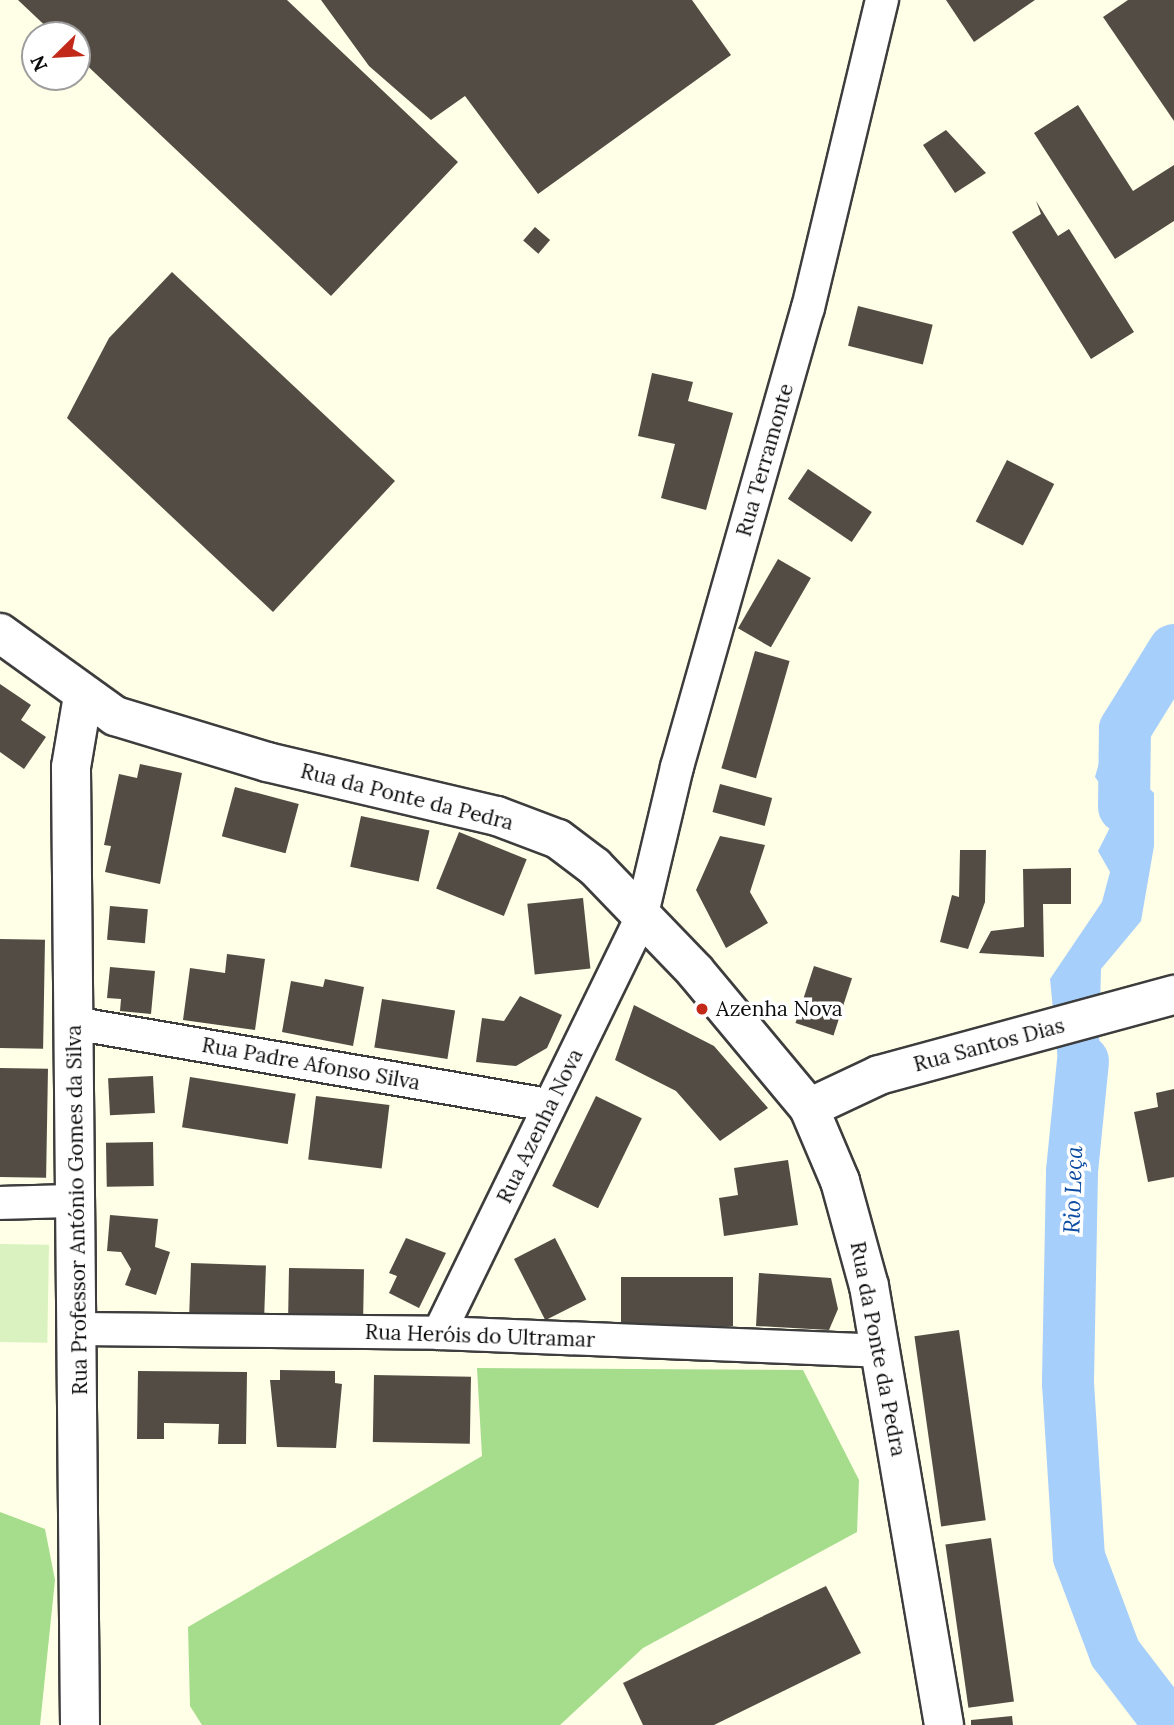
<!DOCTYPE html>
<meta charset="utf-8">
<style>
body{margin:0}
#map{position:relative;width:1174px;height:1725px;overflow:hidden;background:#fffee6;font-family:Lora,serif}
div>[style]{position:absolute}
[style*='--x']{left:calc(var(--x)*1px);top:calc(var(--y)*1px);width:calc(var(--w)*1px);rotate:calc(var(--a)*1deg)}
.forest>*{inset:0;background:#a5dd8c}
.pitch>*{inset:0;background:#daf2c0;transform-origin:0 0}
.water>*{inset:0;background:#a7cffb}
.river>*{height:52px;margin:-26px;padding:0 26px;transform-origin:26px;border-radius:26px;background:#a7cffb}
.building>*{inset:0;background:#534c45;transform-origin:0 0}
.roads{filter:drop-shadow(2px 0 #3d3d3d) drop-shadow(-2px 0 #3d3d3d) drop-shadow(0 2px #3d3d3d) drop-shadow(0 -2px #3d3d3d)}
.minor>*{height:32px;margin:-16px;padding:0 16px;transform-origin:16px;border-radius:16px;background:#fff}
.tertiary>*{height:38px;margin:-19px;padding:0 19px;transform-origin:19px;border-radius:19px;background:#fff}
.dots>*{width:19px;height:19px;translate:-50% -50%;box-sizing:border-box;border:4px solid #fff;border-radius:50%}
span{translate:-50% -50%;white-space:nowrap;text-align:center;line-height:1.15;-webkit-text-stroke:7px #fff;paint-order:stroke}
.street-label{font-size:21px;color:#0a0a0a}
.poi-label{font-size:21px;color:#0a0a0a}
.left{translate:0 -50%;text-align:left}
.water-label{font-size:23px;color:#0c4ca2;font-style:italic}
.north{position:absolute;left:21px;top:21px;width:70px;height:70px;box-sizing:border-box;background:#fff;border:2px solid #9d9d9d;border-radius:50%;rotate:246deg;font-size:19px;font-weight:700;line-height:28px;text-align:center;color:#0a0a0a}
.north::after{content:'';display:block;margin:auto;width:24px;height:32px;background:#c22919;clip-path:polygon(50% 0,100% 100%,50% 72%,0 100%)}
</style>
<div id="map">
<div class="forest">
<i style="clip-path:polygon(477px 1368px,803px 1370px,859px 1480px,857px 1532px,643px 1648px,560px 1725px,202px 1725px,190px 1706px,188px 1627px,482px 1456px)"></i>
<i style="clip-path:polygon(0 1512px,45px 1529px,55px 1580px,40px 1725px,0 1725px)"></i>
</div>
<div class="pitch">
<i style="left:0;top:1244px;width:49px;height:98px;rotate:1deg"></i>
</div>
<div class="water">
<i style="clip-path:polygon(1132px 734px,1132px 772px,1154px 793px,1154px 846px,1141px 921px,1101px 969px,1097px 1127px,1065px 1133px,1050px 979px,1102px 902px,1110px 872px,1098px 851px,1119px 810px,1095px 777px,1107px 735px)"></i>
</div>
<div class="river">
<i style="--x:1124;--y:807;--w:78;--a:-89.3"></i>
<i style="--x:1125;--y:729;--w:93;--a:-58.2"></i>
<i style="--x:1083;--y:1061;--w:112;--a:95.7"></i>
<i style="--x:1072;--y:1172;--w:211;--a:91.1"></i>
<i style="--x:1068;--y:1383;--w:174;--a:86.4"></i>
<i style="--x:1079;--y:1557;--w:103;--a:69.4"></i>
<i style="--x:1115;--y:1653;--w:91;--a:52.6"></i>
</div>
<div class="building">
<i style="clip-path:polygon(18px 0,287px 0,458px 162px,331px 296px,77px 56px,77px 35px,55px 35px)"></i>
<i style="clip-path:polygon(321px 0,692px 0,731px 55px,538px 194px,465px 96px,431px 120px,369px 66px)"></i>
<i style="clip-path:polygon(946px 0,1035px 0,974px 42px)"></i>
<i style="clip-path:polygon(1128px 0,1174px 0,1174px 121px,1103px 17px)"></i>
<i style="clip-path:polygon(1078px 105px,1133px 191px,1174px 165px,1174px 221px,1115px 259px,1034px 133px)"></i>
<i style="clip-path:polygon(946px 130px,986px 173px,955px 193px,923px 145px)"></i>
<i style="clip-path:polygon(1036px 201px,1058px 236px,1069px 229px,1134px 332px,1091px 359px,1012px 232px,1041px 214px)"></i>
<i style="left:535px;top:227px;width:20px;height:18px;rotate:41deg"></i>
<i style="clip-path:polygon(172px 272px,395px 481px,273px 612px,67px 418px,109px 338px)"></i>
<i style="left:858px;top:306px;width:77px;height:41px;rotate:14deg"></i>
<i style="clip-path:polygon(652px 373px,693px 382px,688px 401px,733px 413px,706px 510px,661px 498px,675px 444px,638px 436px)"></i>
<i style="left:1007px;top:460px;width:53px;height:69px;rotate:27deg"></i>
<i style="left:808px;top:469px;width:77px;height:36px;rotate:34deg"></i>
<i style="left:778px;top:559px;width:38px;height:80px;rotate:30deg"></i>
<i style="left:755px;top:651px;width:36px;height:122px;rotate:16deg"></i>
<i style="clip-path:polygon(0 684px,31px 705px,21px 720px,46px 737px,24px 769px,0 752px)"></i>
<i style="clip-path:polygon(140px 764px,182px 773px,160px 884px,105px 872px,111px 846px,104px 845px,119px 774px,137px 778px)"></i>
<i style="left:720px;top:784px;width:54px;height:29px;rotate:15deg"></i>
<i style="left:235px;top:787px;width:66px;height:51px;rotate:15deg"></i>
<i style="left:361px;top:816px;width:70px;height:52px;rotate:12deg"></i>
<i style="left:459px;top:832px;width:73px;height:61px;rotate:22deg"></i>
<i style="clip-path:polygon(720px 836px,765px 845px,750px 892px,768px 923px,726px 948px,696px 890px)"></i>
<i style="clip-path:polygon(960px 850px,986px 850px,985px 902px,968px 949px,940px 942px,952px 895px,959px 897px)"></i>
<i style="clip-path:polygon(1071px 868px,1071px 904px,1043px 904px,1044px 957px,979px 953px,991px 931px,1024px 927px,1023px 869px)"></i>
<i style="left:583px;top:898px;width:71px;height:56px;rotate:84deg"></i>
<i style="left:110px;top:906px;width:38px;height:34px;rotate:5deg"></i>
<i style="left:0;top:939px;width:45px;height:109px;rotate:1deg"></i>
<i style="clip-path:polygon(227px 954px,265px 959px,255px 1030px,183px 1020px,190px 968px,225px 973px)"></i>
<i style="left:814px;top:966px;width:40px;height:60px;rotate:18deg"></i>
<i style="clip-path:polygon(110px 967px,155px 971px,151px 1014px,120px 1011px,121px 999px,107px 998px)"></i>
<i style="clip-path:polygon(325px 979px,364px 987px,353px 1046px,282px 1032px,291px 981px,323px 987px)"></i>
<i style="clip-path:polygon(520px 996px,562px 1015px,547px 1048px,516px 1066px,476px 1062px,482px 1018px,504px 1021px)"></i>
<i style="left:382px;top:999px;width:74px;height:49px;rotate:9deg"></i>
<i style="clip-path:polygon(634px 1005px,714px 1046px,768px 1108px,720px 1141px,676px 1091px,615px 1060px)"></i>
<i style="left:0;top:1068px;width:48px;height:109px;rotate:1deg"></i>
<i style="left:153px;top:1076px;width:37px;height:45px;rotate:87deg"></i>
<i style="left:190px;top:1077px;width:107px;height:51px;rotate:9deg"></i>
<i style="clip-path:polygon(1174px 1089px,1174px 1177px,1148px 1182px,1134px 1112px,1158px 1107px,1156px 1093px)"></i>
<i style="left:316px;top:1096px;width:74px;height:64px;rotate:7deg"></i>
<i style="left:596px;top:1096px;width:51px;height:100px;rotate:26deg"></i>
<i style="left:153px;top:1142px;width:44px;height:47px;rotate:89deg"></i>
<i style="clip-path:polygon(788px 1160px,798px 1225px,724px 1236px,719px 1198px,738px 1195px,734px 1168px)"></i>
<i style="clip-path:polygon(110px 1215px,158px 1219px,155px 1247px,170px 1252px,156px 1295px,125px 1285px,131px 1269px,121px 1252px,107px 1251px)"></i>
<i style="clip-path:polygon(406px 1238px,446px 1253px,419px 1308px,389px 1293px,397px 1276px,389px 1273px)"></i>
<i style="left:555px;top:1238px;width:69px;height:46px;rotate:63deg"></i>
<i style="left:191px;top:1263px;width:75px;height:51px;rotate:2deg"></i>
<i style="left:289px;top:1268px;width:75px;height:47px;rotate:1deg"></i>
<i style="clip-path:polygon(759px 1273px,831px 1278px,838px 1309px,829px 1330px,756px 1326px)"></i>
<i style="left:621px;top:1277px;width:112px;height:49px"></i>
<i style="left:959px;top:1330px;width:192px;height:45px;rotate:82deg"></i>
<i style="clip-path:polygon(280px 1370px,335px 1371px,335px 1383px,342px 1384px,336px 1448px,277px 1447px,270px 1380px,280px 1380px)"></i>
<i style="clip-path:polygon(138px 1371px,247px 1372px,246px 1444px,218px 1444px,219px 1424px,164px 1423px,164px 1439px,137px 1439px)"></i>
<i style="left:374px;top:1375px;width:97px;height:67px;rotate:1deg"></i>
<i style="left:991px;top:1538px;width:165px;height:46px;rotate:82deg"></i>
<i style="clip-path:polygon(826px 1586px,861px 1653px,714px 1725px,643px 1725px,623px 1683px)"></i>
<i style="clip-path:polygon(1012px 1716px,1013px 1725px,971px 1725px,971px 1720px)"></i>
</div>
<div class="roads">
<div class="minor">
<i style="--x:73;--y:1023;--w:483;--a:9.8"></i>
<i style="--x:0;--y:1203;--w:72;--a:-1.6"></i>
<i style="--x:79;--y:1329;--w:360;--a:0.6"></i>
<i style="--x:439;--y:1333;--w:441;--a:2.3"></i>
<i style="--x:439;--y:1333;--w:462;--a:-64"></i>
<i style="--x:641;--y:918;--w:155;--a:-76.6"></i>
<i style="--x:677;--y:767;--w:477;--a:-74.1"></i>
<i style="--x:808;--y:308;--w:317;--a:-76.5"></i>
</div>
<div class="tertiary">
<i style="--x:0;--y:633;--w:142;--a:35.8"></i>
<i style="--x:115;--y:716;--w:159;--a:16.8"></i>
<i style="--x:267;--y:762;--w:236;--a:13.2"></i>
<i style="--x:497;--y:816;--w:65;--a:20.7"></i>
<i style="--x:558;--y:839;--w:46;--a:37.1"></i>
<i style="--x:595;--y:867;--w:144;--a:46.1"></i>
<i style="--x:695;--y:971;--w:178;--a:50.2"></i>
<i style="--x:809;--y:1108;--w:79;--a:67"></i>
<i style="--x:840;--y:1181;--w:109;--a:74.6"></i>
<i style="--x:869;--y:1286;--w:445;--a:80.3"></i>
<i style="--x:809;--y:1108;--w:77;--a:-25.2"></i>
<i style="--x:879;--y:1075;--w:306;--a:-15.2"></i>
<i style="--x:80;--y:1725;--w:958;--a:-90.54"></i>
<i style="--x:71;--y:767;--w:72;--a:-80.4"></i>
</div>
</div>
<div class="dots">
<i style="left:702px;top:1009px;background:#c22919"></i>
</div>
<div class="street-label">
<span style="left:765px;top:460px;rotate:-74deg">Rua Terramonte</span>
<span style="left:407px;top:797px;rotate:14deg">Rua da Ponte da Pedra</span>
<span style="left:989px;top:1045px;rotate:-15deg">Rua Santos Dias</span>
<span style="left:311px;top:1064px;rotate:10deg">Rua Padre Afonso Silva</span>
<span style="left:540px;top:1126px;rotate:-64deg">Rua Azenha Nova</span>
<span style="left:77px;top:1210px;rotate:-91deg">Rua Professor António Gomes da Silva</span>
<span style="left:480px;top:1336px;rotate:2deg">Rua Heróis do Ultramar</span>
<span style="left:878px;top:1349px;rotate:79deg">Rua da Ponte da Pedra</span>
</div>
<div class="poi-label">
<span class="left" style="left:716px;top:1009px">Azenha Nova</span>
</div>
<div class="water-label">
<span style="left:1073px;top:1190px;rotate:-88deg">Rio Leça</span>
</div>
<div class="north">N</div>
</div>
